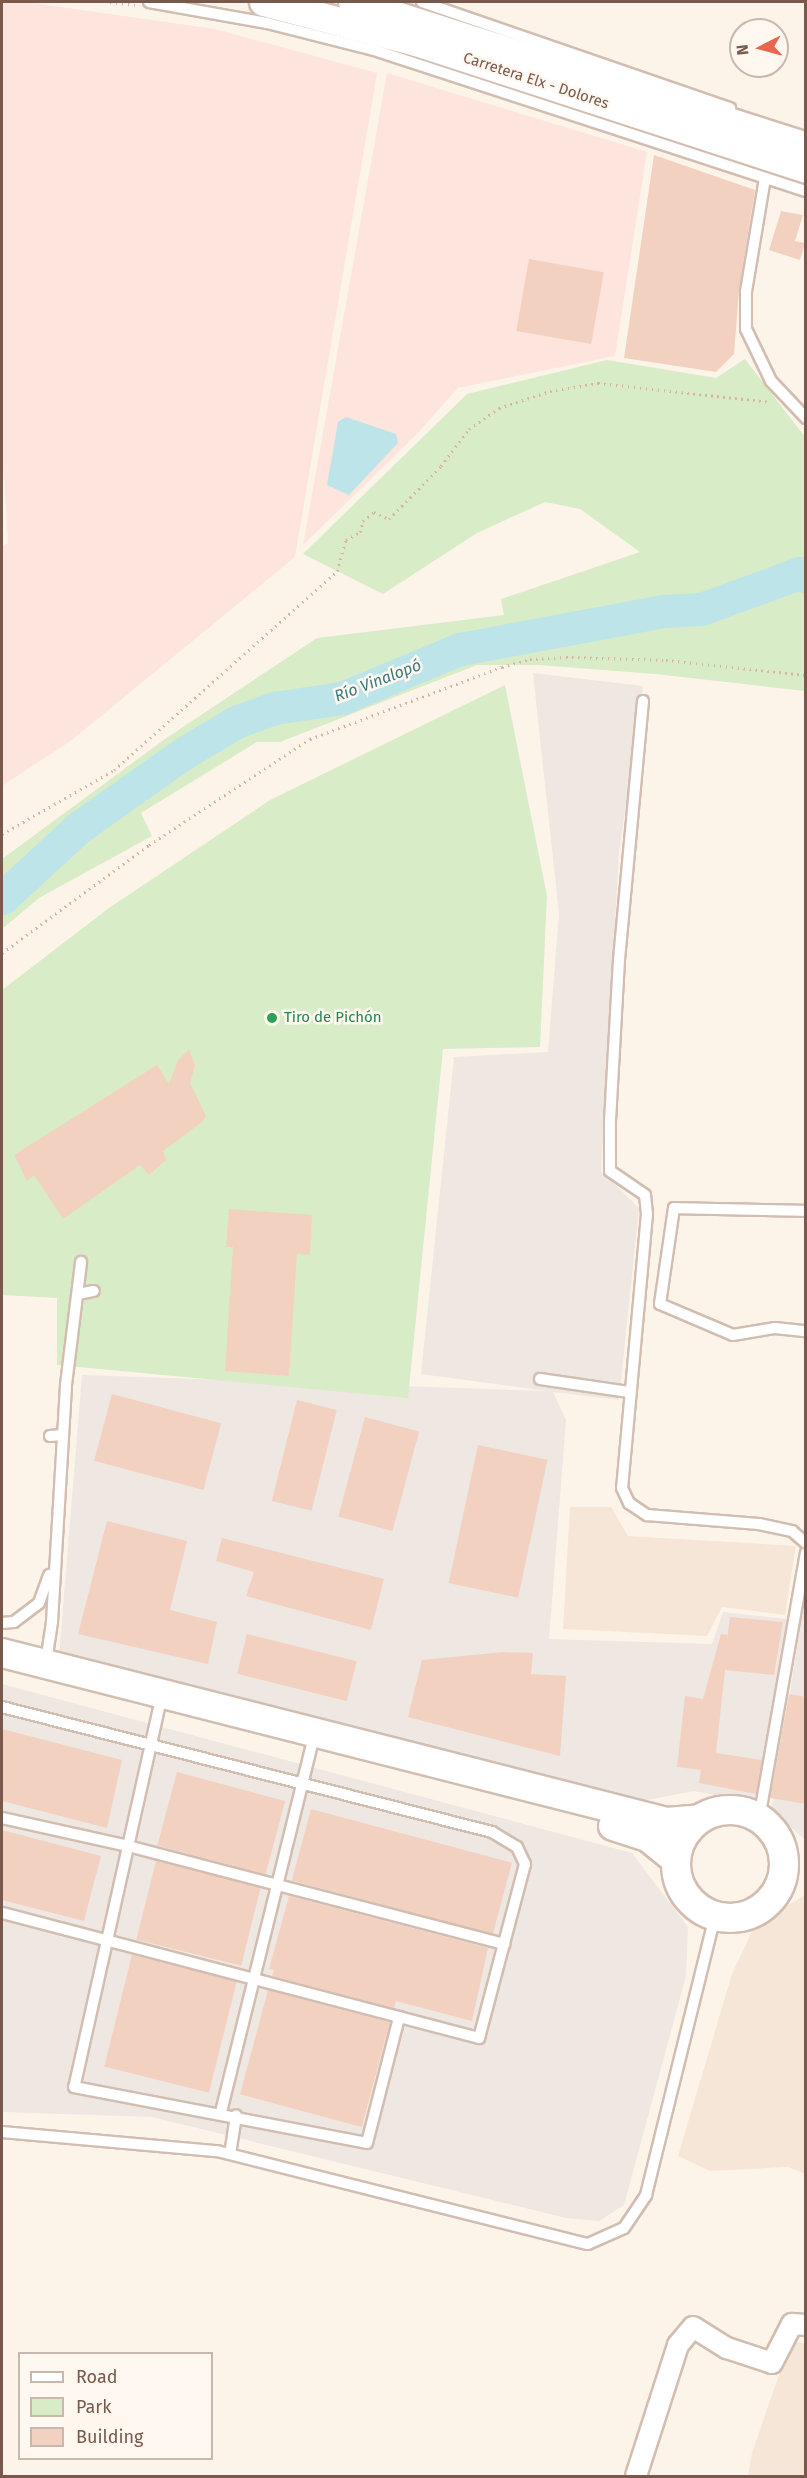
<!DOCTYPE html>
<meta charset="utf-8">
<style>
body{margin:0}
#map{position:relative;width:807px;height:2478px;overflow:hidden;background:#fdf4e9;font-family:"Fira Sans",sans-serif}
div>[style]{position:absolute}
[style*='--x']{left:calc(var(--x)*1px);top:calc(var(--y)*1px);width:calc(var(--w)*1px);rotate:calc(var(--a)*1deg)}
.residential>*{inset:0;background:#f5e6d7}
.commercial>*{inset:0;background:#fde5dd}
.industrial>*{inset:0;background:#eee7e2}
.green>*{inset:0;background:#d8ecc7}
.water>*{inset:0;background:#bde4e8}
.river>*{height:33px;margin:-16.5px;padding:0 16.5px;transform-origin:16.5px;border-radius:16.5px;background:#bde4e8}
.building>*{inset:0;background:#f3d1c0;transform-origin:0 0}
.path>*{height:3px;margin-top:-1.5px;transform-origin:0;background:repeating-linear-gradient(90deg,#d9b4a3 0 1.5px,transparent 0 6px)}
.roads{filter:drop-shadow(2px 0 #d2bdb1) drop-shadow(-2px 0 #d2bdb1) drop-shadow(0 2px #d2bdb1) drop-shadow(0 -2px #d2bdb1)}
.lane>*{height:10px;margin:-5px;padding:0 5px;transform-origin:5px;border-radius:5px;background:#fff}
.street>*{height:20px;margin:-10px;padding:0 10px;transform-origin:10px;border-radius:10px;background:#fff}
.secondary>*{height:28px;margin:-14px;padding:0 14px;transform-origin:14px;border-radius:14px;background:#fff}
.secondary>.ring{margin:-14px;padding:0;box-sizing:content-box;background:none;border:28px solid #fff;border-radius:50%}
.dots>*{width:16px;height:16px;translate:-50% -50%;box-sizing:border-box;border:3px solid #fff8f0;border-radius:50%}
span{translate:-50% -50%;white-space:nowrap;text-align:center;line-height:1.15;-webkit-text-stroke:5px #fff8f0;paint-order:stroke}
.street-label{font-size:15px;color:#79594c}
.leisure-label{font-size:15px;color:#27864d}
.left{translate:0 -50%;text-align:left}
.water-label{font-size:16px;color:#3e777e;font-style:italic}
.frame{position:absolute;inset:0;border:3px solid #79594c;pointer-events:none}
.legend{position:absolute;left:18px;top:2352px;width:195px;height:108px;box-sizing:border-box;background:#fff8f0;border:2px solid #c9b8ae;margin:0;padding:8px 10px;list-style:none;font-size:18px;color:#79594c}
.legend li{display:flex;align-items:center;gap:12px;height:30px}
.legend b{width:30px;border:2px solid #c9b8ae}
.north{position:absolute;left:729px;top:18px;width:60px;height:60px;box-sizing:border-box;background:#fff8f0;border:2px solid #c9b8ae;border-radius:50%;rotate:264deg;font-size:16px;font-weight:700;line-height:24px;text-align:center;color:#79594c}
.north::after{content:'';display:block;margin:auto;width:21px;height:27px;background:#e8664d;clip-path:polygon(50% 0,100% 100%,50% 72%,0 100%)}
</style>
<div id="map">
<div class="residential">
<i style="clip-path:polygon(570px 1507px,611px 1507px,628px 1536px,796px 1546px,785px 1615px,722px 1607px,707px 1636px,563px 1629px)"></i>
<i style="clip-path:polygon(805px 1895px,805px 2174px,788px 2167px,710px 2171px,678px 2156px,732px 1974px,755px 1925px)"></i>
<i style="clip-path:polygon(791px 2340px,805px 2344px,805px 2476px,748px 2476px,752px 2453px)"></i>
</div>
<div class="commercial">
<i style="clip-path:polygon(2px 2px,26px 2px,215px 29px,377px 73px,295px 557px,72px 740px,2px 786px,2px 547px,8px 543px,2px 446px)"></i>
<i style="clip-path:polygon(387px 73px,647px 152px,615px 356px,458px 388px,416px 435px,303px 545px)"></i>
</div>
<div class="industrial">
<i style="clip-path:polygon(533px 673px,643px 686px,619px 852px,601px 1171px,639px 1208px,619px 1400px,553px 1392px,566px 1420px,549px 1639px,712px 1644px,723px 1612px,787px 1619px,756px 1803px,694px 1791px,631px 1803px,59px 1656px,82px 1375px,547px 1391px,421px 1374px,454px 1057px,548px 1052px,559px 914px)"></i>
<i style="clip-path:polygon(805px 1599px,805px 1840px,771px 1809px)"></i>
<i style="clip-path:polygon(2px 1684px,632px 1853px,688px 1927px,686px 1976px,624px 2205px,599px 2221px,566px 2218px,152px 2117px,2px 2112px)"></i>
</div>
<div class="green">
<i style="clip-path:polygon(745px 359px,805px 437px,805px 691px,655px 674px,539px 665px,477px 665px,280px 742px,257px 742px,141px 813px,152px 836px,39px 898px,2px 929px,2px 859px,165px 739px,317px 638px,504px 615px,501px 599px,640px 552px,580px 509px,545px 502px,477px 533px,383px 594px,303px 554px,467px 394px,607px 360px,716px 378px)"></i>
<i style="clip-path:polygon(505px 685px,547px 896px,540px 1047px,443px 1049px,408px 1398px,57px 1365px,57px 1298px,2px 1295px,2px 990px,109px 908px,270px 800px)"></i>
</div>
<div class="water">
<i style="clip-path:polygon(346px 417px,396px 434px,398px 443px,349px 495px,327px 485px,338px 422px)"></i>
</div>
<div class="river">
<i style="--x:2;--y:898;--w:103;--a:-42.6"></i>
<i style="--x:78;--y:828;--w:130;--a:-35.3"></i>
<i style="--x:184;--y:753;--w:61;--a:-30.8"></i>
<i style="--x:236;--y:722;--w:40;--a:-20.2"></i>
<i style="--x:274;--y:708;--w:69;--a:-8.4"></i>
<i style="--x:342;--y:698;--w:128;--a:-22.6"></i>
<i style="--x:460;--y:649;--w:207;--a:-10.6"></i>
<i style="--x:663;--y:611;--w:38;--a:-3"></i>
<i style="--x:701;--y:609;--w:105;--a:-20"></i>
<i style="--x:800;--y:573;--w:7;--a:27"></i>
</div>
<div class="building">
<i style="clip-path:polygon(654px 155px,755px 190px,739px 291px,734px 354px,716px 372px,624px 358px)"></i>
<i style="clip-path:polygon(781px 211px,803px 215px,795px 241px,805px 243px,800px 260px,769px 250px)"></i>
<i style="left:529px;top:259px;width:76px;height:73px;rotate:10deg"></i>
<i style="clip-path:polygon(189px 1049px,195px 1066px,190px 1083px,206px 1116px,202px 1122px,163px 1151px,166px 1160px,149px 1175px,140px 1165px,63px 1219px,34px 1175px,27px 1181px,14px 1155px,157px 1065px,169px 1084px,178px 1060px)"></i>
<i style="clip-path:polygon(229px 1209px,312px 1215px,310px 1255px,297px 1254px,289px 1376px,225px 1371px,233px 1247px,226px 1247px)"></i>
<i style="left:112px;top:1394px;width:113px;height:69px;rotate:15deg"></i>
<i style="left:297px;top:1400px;width:41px;height:104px;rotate:14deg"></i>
<i style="left:365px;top:1417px;width:56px;height:103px;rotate:15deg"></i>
<i style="left:478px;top:1445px;width:71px;height:141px;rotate:12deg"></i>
<i style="clip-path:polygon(107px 1521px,187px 1541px,170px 1610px,217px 1622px,208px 1664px,78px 1634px)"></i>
<i style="clip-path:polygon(222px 1538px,384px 1579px,371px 1630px,246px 1596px,254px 1572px,216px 1561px)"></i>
<i style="clip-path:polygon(730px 1617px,783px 1622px,774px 1675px,725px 1670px,716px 1753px,762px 1760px,756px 1794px,699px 1783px,701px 1770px,677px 1767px,685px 1696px,703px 1699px,721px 1634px,727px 1635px,727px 1640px)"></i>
<i style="left:247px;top:1634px;width:113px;height:41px;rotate:14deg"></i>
<i style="clip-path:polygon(503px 1652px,533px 1653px,531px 1674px,566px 1676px,560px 1756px,408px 1717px,422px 1660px)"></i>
<i style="clip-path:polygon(789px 1694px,806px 1697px,806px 1804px,770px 1798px)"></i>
<i style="clip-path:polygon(2px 1729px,122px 1760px,107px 1828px,2px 1801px)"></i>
<i style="left:177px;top:1772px;width:112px;height:76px;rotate:15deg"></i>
<i style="left:311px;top:1809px;width:208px;height:74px;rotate:15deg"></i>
<i style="clip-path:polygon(2px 1830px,101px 1856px,84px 1921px,2px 1900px)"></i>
<i style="left:156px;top:1861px;width:108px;height:81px;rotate:14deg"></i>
<i style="clip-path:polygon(289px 1896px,488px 1948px,472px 2021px,396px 2001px,394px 2008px,272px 1976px,274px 1970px,269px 1969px)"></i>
<i style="left:132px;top:1955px;width:108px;height:115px;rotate:14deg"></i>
<i style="left:268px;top:1990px;width:126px;height:108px;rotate:15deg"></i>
</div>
<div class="path">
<i style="--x:110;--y:2;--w:25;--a:7"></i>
<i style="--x:2;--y:834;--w:129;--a:-29.7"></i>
<i style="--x:114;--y:770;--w:299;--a:-41.7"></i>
<i style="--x:337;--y:571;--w:32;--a:-74"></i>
<i style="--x:346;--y:540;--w:16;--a:-30"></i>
<i style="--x:360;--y:532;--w:11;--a:-75"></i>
<i style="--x:363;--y:521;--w:14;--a:-39"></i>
<i style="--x:374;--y:512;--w:17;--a:25"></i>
<i style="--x:389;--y:519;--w:74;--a:-45.5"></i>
<i style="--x:441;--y:466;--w:46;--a:-52.9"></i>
<i style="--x:469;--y:429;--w:37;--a:-35"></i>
<i style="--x:499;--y:408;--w:54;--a:-18.4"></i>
<i style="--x:550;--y:391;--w:49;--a:-9.5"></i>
<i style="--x:598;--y:383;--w:173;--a:6.3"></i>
<i style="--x:2;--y:953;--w:182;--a:-36.3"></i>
<i style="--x:149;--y:845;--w:193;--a:-33.4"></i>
<i style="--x:310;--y:739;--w:205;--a:-20.6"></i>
<i style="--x:502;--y:667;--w:29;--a:-16"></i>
<i style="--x:530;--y:659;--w:36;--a:-3"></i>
<i style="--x:566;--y:657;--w:100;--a:1.7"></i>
<i style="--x:666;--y:660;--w:141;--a:6.1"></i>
</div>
<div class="roads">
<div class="lane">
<i style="--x:149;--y:2;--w:120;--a:10.1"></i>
<i style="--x:267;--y:23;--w:110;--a:14.2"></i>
<i style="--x:374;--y:50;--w:454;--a:18.1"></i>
<i style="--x:422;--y:2;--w:326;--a:19"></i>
<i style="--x:765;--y:178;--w:116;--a:99.5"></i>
<i style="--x:746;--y:292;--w:37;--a:90"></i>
<i style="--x:746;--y:329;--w:58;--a:64.3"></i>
<i style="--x:771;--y:381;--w:51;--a:46.6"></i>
<i style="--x:643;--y:701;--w:260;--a:95.3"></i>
<i style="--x:619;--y:960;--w:161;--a:93.2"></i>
<i style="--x:610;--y:1121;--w:50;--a:90"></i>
<i style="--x:610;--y:1171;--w:42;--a:34.4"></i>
<i style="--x:645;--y:1195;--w:19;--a:84"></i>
<i style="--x:647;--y:1214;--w:275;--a:95.2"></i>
<i style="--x:622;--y:1488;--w:17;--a:65"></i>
<i style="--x:629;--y:1503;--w:22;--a:34"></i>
<i style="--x:647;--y:1515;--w:112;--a:4.6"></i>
<i style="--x:759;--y:1524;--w:34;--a:12"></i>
<i style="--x:792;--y:1531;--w:18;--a:41"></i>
<i style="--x:806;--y:1211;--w:132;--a:-178.7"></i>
<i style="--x:674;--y:1208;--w:97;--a:98.3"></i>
<i style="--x:660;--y:1304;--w:79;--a:23"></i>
<i style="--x:733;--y:1335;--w:43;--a:-9.5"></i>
<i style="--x:775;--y:1328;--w:31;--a:6"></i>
<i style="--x:78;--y:1294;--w:16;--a:-11"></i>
<i style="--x:540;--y:1379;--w:90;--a:8.3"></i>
<i style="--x:50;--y:1436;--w:12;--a:-5"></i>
<i style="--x:2;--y:1623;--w:12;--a:-5"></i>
<i style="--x:14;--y:1622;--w:31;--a:-37"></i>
<i style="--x:39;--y:1603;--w:30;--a:-70"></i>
<i style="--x:46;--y:1662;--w:40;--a:-81.5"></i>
<i style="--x:52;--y:1622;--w:237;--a:-86.6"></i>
<i style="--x:66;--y:1385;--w:124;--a:-83"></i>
<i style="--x:2;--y:1707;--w:506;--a:14.31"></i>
<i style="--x:492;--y:1832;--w:29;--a:31"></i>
<i style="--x:517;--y:1847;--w:19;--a:65"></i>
<i style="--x:525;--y:1864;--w:180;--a:104.8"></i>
<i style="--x:479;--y:2038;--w:493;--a:-165.3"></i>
<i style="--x:159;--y:1708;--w:388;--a:102.6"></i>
<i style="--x:74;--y:2087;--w:298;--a:10.8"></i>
<i style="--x:367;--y:2143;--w:130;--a:-75.7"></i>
<i style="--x:2;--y:1818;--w:129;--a:12.5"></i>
<i style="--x:128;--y:1846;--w:389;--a:14.6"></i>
<i style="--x:759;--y:1819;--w:270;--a:-80"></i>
<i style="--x:221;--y:2112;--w:376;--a:-76.1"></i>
<i style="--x:2;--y:2132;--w:216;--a:5.1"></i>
<i style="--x:217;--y:2151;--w:382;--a:14.1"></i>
<i style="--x:588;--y:2244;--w:39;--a:-24"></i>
<i style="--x:624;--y:2228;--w:40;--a:-56"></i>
<i style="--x:646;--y:2195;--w:286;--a:-76.1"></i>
<i style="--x:230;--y:2154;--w:39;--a:-81"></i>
</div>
<div class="street">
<i style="--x:636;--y:2476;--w:138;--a:-72.2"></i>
<i style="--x:678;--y:2345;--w:23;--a:-50"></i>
<i style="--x:693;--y:2327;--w:40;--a:32"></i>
<i style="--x:727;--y:2348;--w:47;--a:18.4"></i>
<i style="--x:772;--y:2363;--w:44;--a:-62.9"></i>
<i style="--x:792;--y:2324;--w:14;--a:4"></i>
</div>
<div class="secondary">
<i style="--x:264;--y:2;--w:157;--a:14.7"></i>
<i style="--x:416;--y:42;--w:410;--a:18"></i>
<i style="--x:353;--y:2;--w:476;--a:17.7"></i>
<i style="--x:2;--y:1653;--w:686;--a:14.26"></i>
<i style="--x:667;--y:1822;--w:33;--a:-5"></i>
<i class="ring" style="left:676px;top:1810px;width:80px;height:80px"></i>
<i style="--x:613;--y:1826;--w:38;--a:18"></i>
<i style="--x:649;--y:1838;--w:35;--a:39"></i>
</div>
</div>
<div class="dots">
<i style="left:272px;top:1018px;background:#2e9e5b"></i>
</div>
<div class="street-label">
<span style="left:536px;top:81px;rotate:18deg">Carretera Elx - Dolores</span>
</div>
<div class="leisure-label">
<span class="left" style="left:284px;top:1018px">Tiro de Pichón</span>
</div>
<div class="water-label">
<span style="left:378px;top:681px;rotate:-21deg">Río Vinalopó</span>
</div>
<div class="frame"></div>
<ul class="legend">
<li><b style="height:8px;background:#fff"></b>Road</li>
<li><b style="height:16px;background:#d8ecc7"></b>Park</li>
<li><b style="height:16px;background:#f3d1c0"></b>Building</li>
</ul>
<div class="north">N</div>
</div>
